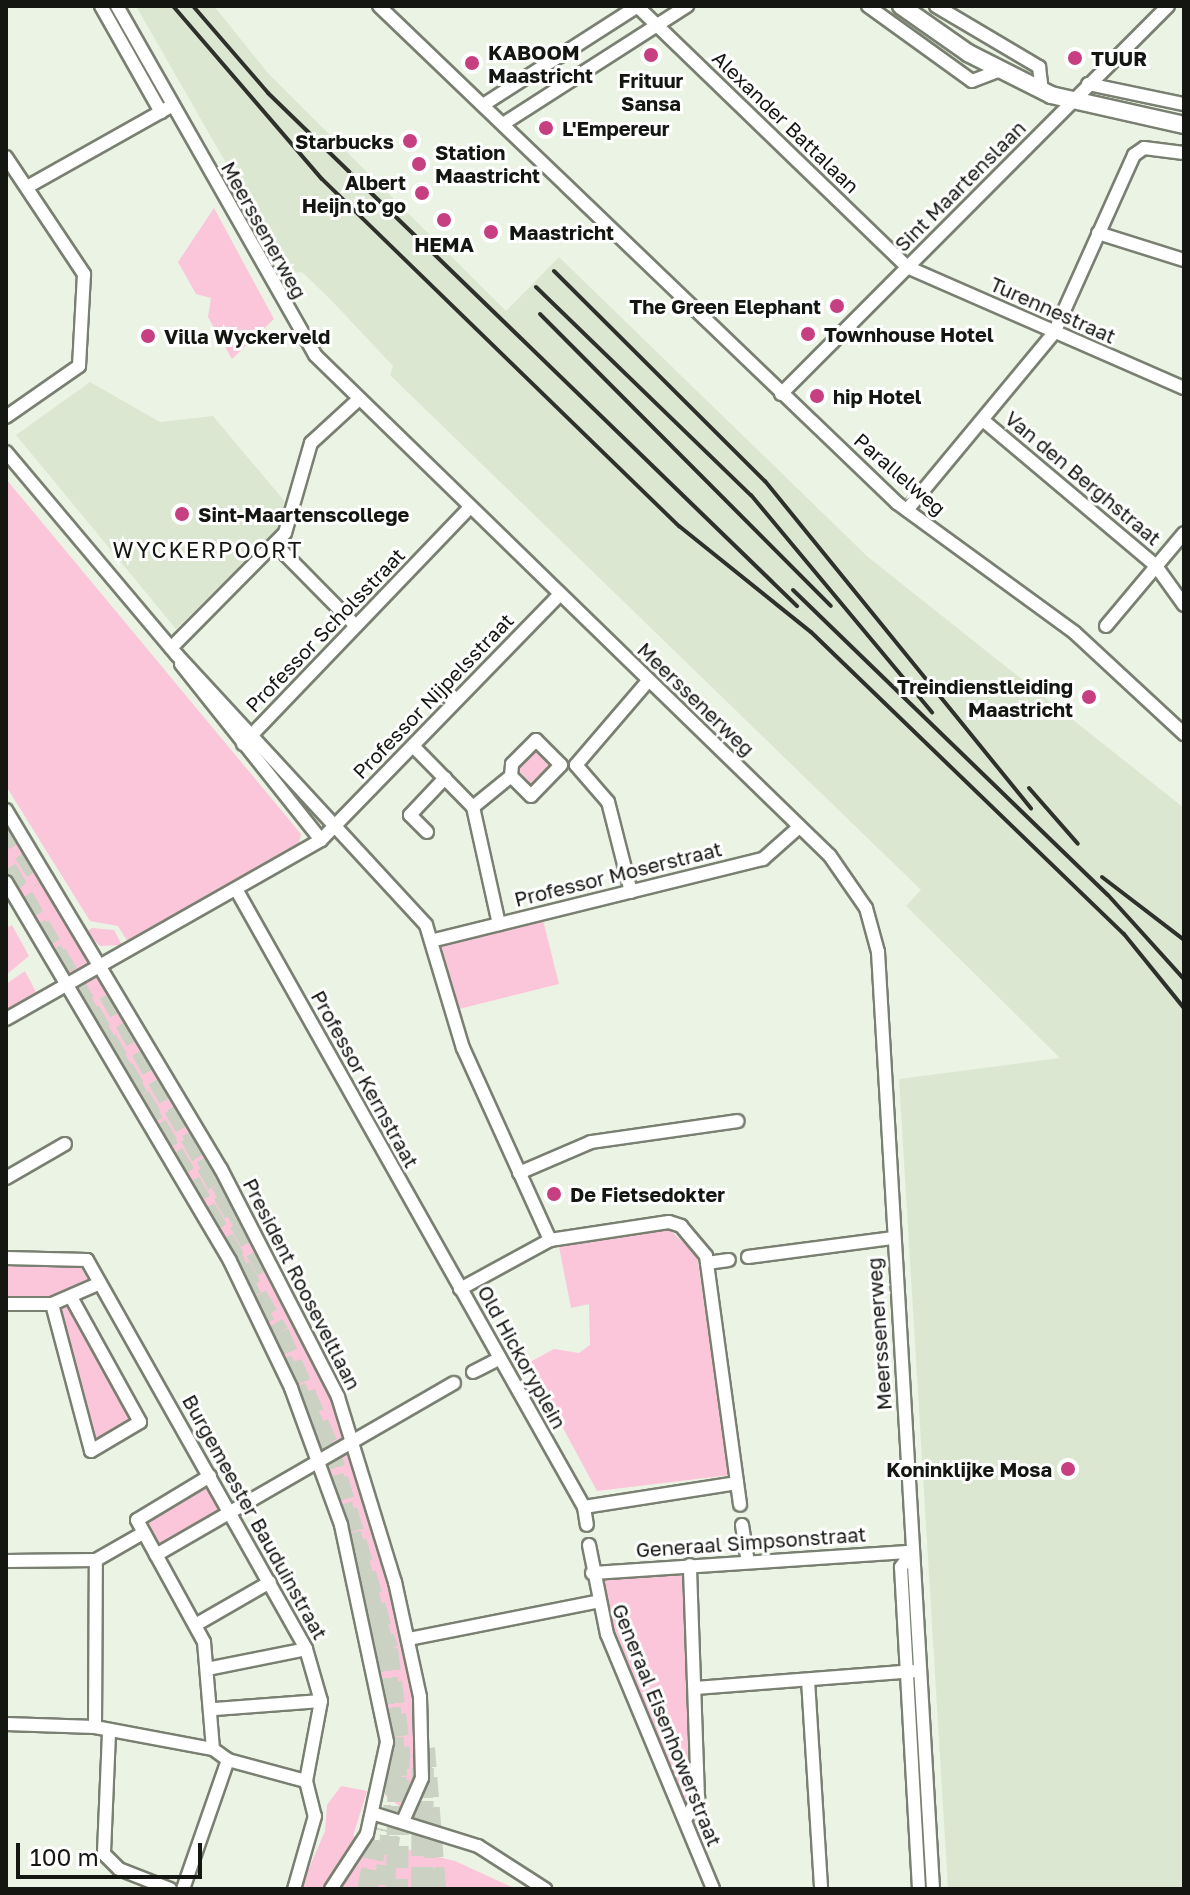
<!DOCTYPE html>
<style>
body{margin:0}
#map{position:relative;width:1190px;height:1895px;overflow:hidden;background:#ebf3e4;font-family:"Golos Text",sans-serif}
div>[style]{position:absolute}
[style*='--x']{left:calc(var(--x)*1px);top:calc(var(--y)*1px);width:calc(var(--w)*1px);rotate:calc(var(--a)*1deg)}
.built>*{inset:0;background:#dce7d1}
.green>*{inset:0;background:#fbc6da;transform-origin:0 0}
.trunk-tunnel>*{height:20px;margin-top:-10px;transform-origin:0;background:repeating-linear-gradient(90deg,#cbd2c4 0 20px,transparent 0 30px)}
.motorway-tunnel>*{height:22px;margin-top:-11px;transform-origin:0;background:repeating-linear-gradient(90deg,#cbd2c4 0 22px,transparent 0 33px)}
.roads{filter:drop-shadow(2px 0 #798072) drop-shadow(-2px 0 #798072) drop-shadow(0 2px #798072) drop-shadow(0 -2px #798072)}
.minor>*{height:12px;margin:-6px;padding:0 6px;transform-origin:6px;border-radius:6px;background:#fff}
.tertiary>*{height:16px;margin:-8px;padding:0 8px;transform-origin:8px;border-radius:8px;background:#fff}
.rail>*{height:4px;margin:-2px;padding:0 2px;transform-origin:2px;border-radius:2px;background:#2e312b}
.dots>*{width:22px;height:22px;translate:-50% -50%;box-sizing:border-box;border:4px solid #fff;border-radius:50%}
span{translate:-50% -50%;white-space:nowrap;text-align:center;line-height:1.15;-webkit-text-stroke:6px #fff;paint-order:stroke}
.poi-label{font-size:20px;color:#131611;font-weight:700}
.left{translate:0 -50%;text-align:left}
.right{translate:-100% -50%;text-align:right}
.street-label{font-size:20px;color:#131611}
.neighbourhood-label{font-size:22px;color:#131611;letter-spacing:2px}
.frame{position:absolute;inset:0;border:8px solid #131611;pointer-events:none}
.scale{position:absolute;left:16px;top:1843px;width:186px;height:36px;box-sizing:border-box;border:4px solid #131611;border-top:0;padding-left:10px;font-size:24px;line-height:28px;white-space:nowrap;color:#131611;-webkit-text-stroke:6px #fff;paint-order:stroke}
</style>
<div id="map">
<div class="built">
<i style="clip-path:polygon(136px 6px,214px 6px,267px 72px,506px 311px,559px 257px,868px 557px,1184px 808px,1184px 1889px,948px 1889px,899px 1079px,1060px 1058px,906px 906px,921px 890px,390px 375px,393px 366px,331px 300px,302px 272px,289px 273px)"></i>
<i style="clip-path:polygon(90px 382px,160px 422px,213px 416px,286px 503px,282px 524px,176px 629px,16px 435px)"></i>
</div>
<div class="green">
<i style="clip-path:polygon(214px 208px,274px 319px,232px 359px,208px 317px,211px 298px,196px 294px,178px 262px)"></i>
<i style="clip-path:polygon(6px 479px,301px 834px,299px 843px,128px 942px,118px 926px,90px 921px,6px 786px)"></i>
<i style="left:537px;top:746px;width:26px;height:30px;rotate:47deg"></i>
<i style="clip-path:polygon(6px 818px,218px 1170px,323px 1377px,379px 1537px,418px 1702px,419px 1777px,402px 1808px,386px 1796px,387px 1699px,347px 1534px,248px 1286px,6px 877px)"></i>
<i style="left:543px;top:920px;width:66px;height:106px;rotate:76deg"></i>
<i style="clip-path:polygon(12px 925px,29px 956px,6px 975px,6px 928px)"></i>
<i style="clip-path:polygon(92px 928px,114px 930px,122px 945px,100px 946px,86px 932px)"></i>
<i style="clip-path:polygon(25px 971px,36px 992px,6px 1010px,6px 984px)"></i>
<i style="clip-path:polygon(669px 1229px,697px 1256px,730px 1475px,597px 1491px,528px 1363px,554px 1349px,579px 1353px,590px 1345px,589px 1304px,571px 1308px,559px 1247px)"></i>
<i style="clip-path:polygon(6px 1263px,80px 1266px,90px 1284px,49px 1299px,6px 1298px)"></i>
<i style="clip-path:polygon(70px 1306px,134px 1422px,93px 1445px,56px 1310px)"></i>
<i style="left:210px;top:1479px;width:33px;height:82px;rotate:61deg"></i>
<i style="clip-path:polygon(685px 1571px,692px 1794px,686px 1810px,609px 1615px,604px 1577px)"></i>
<i style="clip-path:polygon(341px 1786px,367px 1791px,353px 1836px,455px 1861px,516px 1889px,300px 1889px,325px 1831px,327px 1805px)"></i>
</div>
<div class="trunk-tunnel">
<i style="--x:6;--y:873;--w:408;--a:59.3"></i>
<i style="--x:176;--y:1105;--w:140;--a:60.5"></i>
<i style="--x:230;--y:1252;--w:217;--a:64"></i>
<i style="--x:325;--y:1447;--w:210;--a:73.4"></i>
<i style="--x:385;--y:1648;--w:129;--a:84.6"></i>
<i style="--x:397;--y:1776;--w:114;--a:96.6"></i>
<i style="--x:425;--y:1748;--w:141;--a:85.5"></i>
<i style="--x:367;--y:1889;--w:62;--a:-78"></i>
</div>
<div class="motorway-tunnel">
<i style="--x:6;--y:825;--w:67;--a:56.5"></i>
<i style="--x:6;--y:869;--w:538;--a:59.62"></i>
<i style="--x:278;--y:1333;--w:124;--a:66.3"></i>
<i style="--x:328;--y:1447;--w:210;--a:73.7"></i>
<i style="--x:387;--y:1649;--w:99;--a:83"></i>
<i style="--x:399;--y:1747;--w:142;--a:90.8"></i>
<i style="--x:109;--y:993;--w:322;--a:60.3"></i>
<i style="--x:422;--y:1889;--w:134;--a:-89.6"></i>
</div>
<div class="roads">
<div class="minor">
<i style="--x:101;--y:6;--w:122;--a:60.5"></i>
<i style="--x:117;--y:6;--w:401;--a:60.4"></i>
<i style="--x:315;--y:355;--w:718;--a:44.21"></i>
<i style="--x:830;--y:856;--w:63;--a:55.3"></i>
<i style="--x:866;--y:908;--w:46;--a:74.7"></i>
<i style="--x:878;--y:952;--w:939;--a:86.64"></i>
<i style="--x:379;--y:6;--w:718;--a:43.81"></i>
<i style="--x:897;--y:503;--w:220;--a:36.1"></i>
<i style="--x:1075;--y:633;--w:149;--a:42.8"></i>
<i style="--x:637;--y:6;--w:376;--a:44"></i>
<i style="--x:907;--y:267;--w:302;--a:23.6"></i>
<i style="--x:868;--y:6;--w:128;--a:35.8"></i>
<i style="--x:972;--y:81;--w:30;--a:-21"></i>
<i style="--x:936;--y:6;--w:120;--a:30.6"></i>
<i style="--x:1039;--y:67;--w:23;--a:83"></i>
<i style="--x:1088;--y:84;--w:98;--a:11.8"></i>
<i style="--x:483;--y:105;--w:184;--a:-32.6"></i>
<i style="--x:503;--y:124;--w:219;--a:-32.7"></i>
<i style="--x:6;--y:157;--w:141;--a:56.3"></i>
<i style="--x:84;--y:274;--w:92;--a:93.1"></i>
<i style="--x:79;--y:366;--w:89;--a:145.1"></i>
<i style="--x:27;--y:187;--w:167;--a:-29.3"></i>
<i style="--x:1098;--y:233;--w:90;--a:17.4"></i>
<i style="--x:781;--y:394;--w:548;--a:-45.07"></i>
<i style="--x:984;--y:421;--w:225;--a:40.1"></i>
<i style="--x:1156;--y:566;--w:48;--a:54.3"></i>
<i style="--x:6;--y:452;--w:265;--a:49.9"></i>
<i style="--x:177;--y:655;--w:367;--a:47.3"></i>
<i style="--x:426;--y:925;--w:128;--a:73.3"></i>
<i style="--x:463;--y:1048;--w:211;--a:65.6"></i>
<i style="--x:907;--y:510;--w:230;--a:-50.3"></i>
<i style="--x:1054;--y:333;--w:195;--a:-65.8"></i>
<i style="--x:1134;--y:155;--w:12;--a:-35"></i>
<i style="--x:1144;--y:148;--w:40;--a:7.1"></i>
<i style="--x:275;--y:544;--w:115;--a:45.4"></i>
<i style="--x:1106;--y:626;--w:121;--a:-50"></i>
<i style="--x:171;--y:648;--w:162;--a:-45.3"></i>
<i style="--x:285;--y:533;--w:94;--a:-73.9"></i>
<i style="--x:311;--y:443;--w:64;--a:-42.5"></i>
<i style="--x:181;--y:664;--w:225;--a:51.5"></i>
<i style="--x:243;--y:744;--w:327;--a:-46.2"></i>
<i style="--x:413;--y:746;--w:86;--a:45.5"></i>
<i style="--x:473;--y:807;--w:49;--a:-39.2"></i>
<i style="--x:511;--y:776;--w:12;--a:-85"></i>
<i style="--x:512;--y:764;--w:34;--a:-45"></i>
<i style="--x:536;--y:740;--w:35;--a:45"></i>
<i style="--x:561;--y:765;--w:43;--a:134.1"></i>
<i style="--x:531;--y:796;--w:28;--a:-135"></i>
<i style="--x:473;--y:807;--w:120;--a:77.5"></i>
<i style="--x:6;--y:810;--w:418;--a:59.1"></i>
<i style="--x:221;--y:1169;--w:256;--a:62.8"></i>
<i style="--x:338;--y:1397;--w:194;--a:72.9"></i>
<i style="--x:395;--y:1582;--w:118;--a:77.7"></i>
<i style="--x:420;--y:1697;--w:81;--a:88.6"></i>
<i style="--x:422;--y:1778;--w:47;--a:113.8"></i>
<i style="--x:427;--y:832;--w:24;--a:-135"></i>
<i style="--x:410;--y:815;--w:51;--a:-46.6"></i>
<i style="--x:6;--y:882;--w:440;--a:59.4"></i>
<i style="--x:230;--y:1261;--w:141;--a:64.3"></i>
<i style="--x:291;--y:1388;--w:146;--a:69.9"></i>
<i style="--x:341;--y:1525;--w:222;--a:78"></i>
<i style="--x:387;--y:1742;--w:94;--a:102.3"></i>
<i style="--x:367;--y:1834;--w:66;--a:123.2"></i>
<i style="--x:236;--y:889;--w:709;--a:60.62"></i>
<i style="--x:584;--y:1507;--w:18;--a:81"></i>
<i style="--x:631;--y:892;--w:93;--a:-104.3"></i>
<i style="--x:608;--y:802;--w:49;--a:-130.9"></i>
<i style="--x:576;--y:765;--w:111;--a:-49.4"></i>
<i style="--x:435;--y:940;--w:338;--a:-13.9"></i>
<i style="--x:763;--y:859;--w:48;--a:-41.6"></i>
<i style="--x:6;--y:1019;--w:362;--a:-29.6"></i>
<i style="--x:321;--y:840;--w:342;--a:-45.8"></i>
<i style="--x:519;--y:1173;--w:78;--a:-23.3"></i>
<i style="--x:591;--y:1142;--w:148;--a:-8.1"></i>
<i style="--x:6;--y:1178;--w:68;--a:-30"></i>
<i style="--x:748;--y:1257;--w:145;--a:-7.5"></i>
<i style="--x:6;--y:1258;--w:81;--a:1.4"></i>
<i style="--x:87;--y:1260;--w:446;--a:60.6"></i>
<i style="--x:306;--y:1649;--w:54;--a:73.9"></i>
<i style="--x:321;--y:1701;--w:81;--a:100.6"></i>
<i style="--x:306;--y:1781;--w:36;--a:76"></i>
<i style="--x:315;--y:1816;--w:76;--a:106"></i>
<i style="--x:707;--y:1263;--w:22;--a:-8"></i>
<i style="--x:460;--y:1289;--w:102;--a:-28.6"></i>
<i style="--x:550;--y:1240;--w:120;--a:-8.6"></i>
<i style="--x:669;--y:1222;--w:13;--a:18"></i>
<i style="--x:681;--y:1226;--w:39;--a:50"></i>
<i style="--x:706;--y:1256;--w:251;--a:82.2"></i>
<i style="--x:6;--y:1304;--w:46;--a:0"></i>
<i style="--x:52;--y:1304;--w:52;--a:-23.6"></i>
<i style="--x:52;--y:1304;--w:152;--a:75.1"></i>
<i style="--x:91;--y:1451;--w:57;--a:-30.6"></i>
<i style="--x:140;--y:1422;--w:143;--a:-118.9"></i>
<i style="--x:473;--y:1372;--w:30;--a:-27"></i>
<i style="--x:210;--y:1476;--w:85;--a:148.9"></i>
<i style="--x:137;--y:1520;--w:139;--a:61.2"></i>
<i style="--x:204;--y:1642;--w:107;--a:85.2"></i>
<i style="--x:584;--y:1507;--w:155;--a:-8.9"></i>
<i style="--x:742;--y:1525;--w:36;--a:81"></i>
<i style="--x:589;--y:1545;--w:91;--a:78.6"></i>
<i style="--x:607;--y:1634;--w:276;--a:67.4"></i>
<i style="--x:912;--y:1552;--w:19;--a:126"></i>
<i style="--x:901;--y:1567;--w:323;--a:86.8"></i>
<i style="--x:156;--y:1555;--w:344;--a:-30"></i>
<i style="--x:6;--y:1561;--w:90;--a:-0.6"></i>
<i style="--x:96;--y:1560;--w:54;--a:-29.9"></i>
<i style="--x:592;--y:1573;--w:321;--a:-3.8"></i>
<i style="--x:197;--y:1624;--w:84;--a:-29.9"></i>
<i style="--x:409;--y:1639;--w:191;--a:-11.2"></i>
<i style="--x:212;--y:1668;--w:96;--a:-11.4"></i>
<i style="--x:808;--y:1680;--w:209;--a:86.4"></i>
<i style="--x:695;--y:1688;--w:221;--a:-4.4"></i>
<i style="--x:215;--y:1709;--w:106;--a:-4.3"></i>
<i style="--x:6;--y:1724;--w:89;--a:1.9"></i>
<i style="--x:95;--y:1727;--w:120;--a:10.6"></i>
<i style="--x:213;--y:1749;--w:19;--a:36"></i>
<i style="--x:228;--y:1760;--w:81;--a:15.1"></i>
<i style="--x:95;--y:1727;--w:167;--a:-89.7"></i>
<i style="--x:109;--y:1733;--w:121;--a:92.4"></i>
<i style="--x:104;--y:1854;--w:21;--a:45"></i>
<i style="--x:119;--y:1869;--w:55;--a:21.4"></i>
<i style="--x:375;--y:1814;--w:108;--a:17.3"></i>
<i style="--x:478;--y:1846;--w:80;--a:32.7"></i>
<i style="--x:685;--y:1820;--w:26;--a:-59"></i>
<i style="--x:698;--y:1798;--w:233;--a:-92"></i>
<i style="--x:183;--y:1889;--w:137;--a:-70.8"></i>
</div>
<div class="tertiary">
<i style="--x:901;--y:6;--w:82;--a:35"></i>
<i style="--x:968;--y:53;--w:93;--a:26.8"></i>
<i style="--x:1051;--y:95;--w:136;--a:12.7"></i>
</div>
</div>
<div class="rail">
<i style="--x:173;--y:6;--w:228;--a:49.3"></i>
<i style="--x:322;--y:179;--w:498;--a:44.2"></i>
<i style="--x:679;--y:526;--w:169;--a:38.8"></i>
<i style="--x:811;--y:632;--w:435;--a:44"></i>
<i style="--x:1124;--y:934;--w:95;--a:51"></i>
<i style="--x:193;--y:6;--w:115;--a:49.2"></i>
<i style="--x:268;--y:93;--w:737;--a:44.12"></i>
<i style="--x:554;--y:271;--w:298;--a:44.9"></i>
<i style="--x:765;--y:481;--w:422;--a:50.9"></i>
<i style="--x:536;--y:287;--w:299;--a:44.1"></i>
<i style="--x:751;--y:495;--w:283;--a:50.2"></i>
<i style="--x:540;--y:314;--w:412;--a:45.1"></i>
<i style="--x:793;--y:590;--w:438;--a:44.1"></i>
<i style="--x:1108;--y:895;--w:113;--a:47.9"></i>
<i style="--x:1029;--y:788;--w:74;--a:48.8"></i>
<i style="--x:1102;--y:877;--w:103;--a:37.5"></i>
</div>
<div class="dots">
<i style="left:651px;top:55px;background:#c53f81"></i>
<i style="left:1075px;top:58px;background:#c53f81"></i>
<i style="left:472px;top:63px;background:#c53f81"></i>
<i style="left:546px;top:128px;background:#c53f81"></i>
<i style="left:410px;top:141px;background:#c53f81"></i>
<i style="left:419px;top:164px;background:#c53f81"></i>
<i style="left:422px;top:193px;background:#c53f81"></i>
<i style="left:444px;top:220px;background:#c53f81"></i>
<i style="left:491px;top:232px;background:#c53f81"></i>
<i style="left:837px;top:306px;background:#c53f81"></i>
<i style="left:808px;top:334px;background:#c53f81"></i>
<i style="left:148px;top:336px;background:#c53f81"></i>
<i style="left:817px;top:396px;background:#c53f81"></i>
<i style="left:182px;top:514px;background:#c53f81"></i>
<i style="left:1089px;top:697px;background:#c53f81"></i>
<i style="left:554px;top:1194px;background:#c53f81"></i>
<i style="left:1068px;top:1469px;background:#c53f81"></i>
</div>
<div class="poi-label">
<span class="left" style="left:488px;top:64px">KABOOM<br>Maastricht</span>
<span class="left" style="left:1091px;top:58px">TUUR</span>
<span style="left:651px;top:92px">Frituur<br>Sansa</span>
<span class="left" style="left:562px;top:128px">L'Empereur</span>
<span class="right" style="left:394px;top:141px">Starbucks</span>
<span class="left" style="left:435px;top:164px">Station<br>Maastricht</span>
<span class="right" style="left:406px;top:194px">Albert<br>Heijn to go</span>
<span class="left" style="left:509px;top:232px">Maastricht</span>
<span style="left:444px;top:244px">HEMA</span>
<span class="right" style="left:821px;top:306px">The Green Elephant</span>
<span class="left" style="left:824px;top:334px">Townhouse Hotel</span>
<span class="left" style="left:164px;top:336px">Villa Wyckerveld</span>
<span class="left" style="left:833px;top:396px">hip Hotel</span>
<span class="left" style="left:198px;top:514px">Sint-Maartenscollege</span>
<span class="right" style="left:1073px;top:698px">Treindienstleiding<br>Maastricht</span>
<span class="left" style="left:570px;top:1194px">De Fietsedokter</span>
<span class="right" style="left:1052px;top:1469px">Koninklijke Mosa</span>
</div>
<div class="street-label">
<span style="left:786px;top:122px;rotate:44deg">Alexander Battalaan</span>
<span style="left:960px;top:186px;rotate:-45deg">Sint Maartenslaan</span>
<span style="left:264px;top:230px;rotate:61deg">Meerssenerweg</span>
<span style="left:1053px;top:310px;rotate:24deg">Turennestraat</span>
<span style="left:900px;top:474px;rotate:41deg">Parallelweg</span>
<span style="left:1083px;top:478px;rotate:40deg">Van den Berghstraat</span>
<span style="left:325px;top:630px;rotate:-46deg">Professor Scholsstraat</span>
<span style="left:433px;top:696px;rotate:-46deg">Professor Nijpelsstraat</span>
<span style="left:696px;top:699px;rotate:44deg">Meerssenerweg</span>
<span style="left:618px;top:874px;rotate:-14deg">Professor Moserstraat</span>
<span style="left:365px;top:1079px;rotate:61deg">Professor Kernstraat</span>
<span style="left:302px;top:1284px;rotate:63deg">President Rooseveltlaan</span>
<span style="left:879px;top:1334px;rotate:-94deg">Meerssenerweg</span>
<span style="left:522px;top:1357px;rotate:61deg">Old Hickoryplein</span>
<span style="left:255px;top:1517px;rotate:61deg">Burgemeester Bauduinstraat</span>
<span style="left:751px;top:1542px;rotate:-4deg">Generaal Simpsonstraat</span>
<span style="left:667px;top:1725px;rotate:68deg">Generaal Eisenhowerstraat</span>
</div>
<div class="neighbourhood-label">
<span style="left:208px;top:550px">WYCKERPOORT</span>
</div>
<div class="frame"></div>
<div class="scale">100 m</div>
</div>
